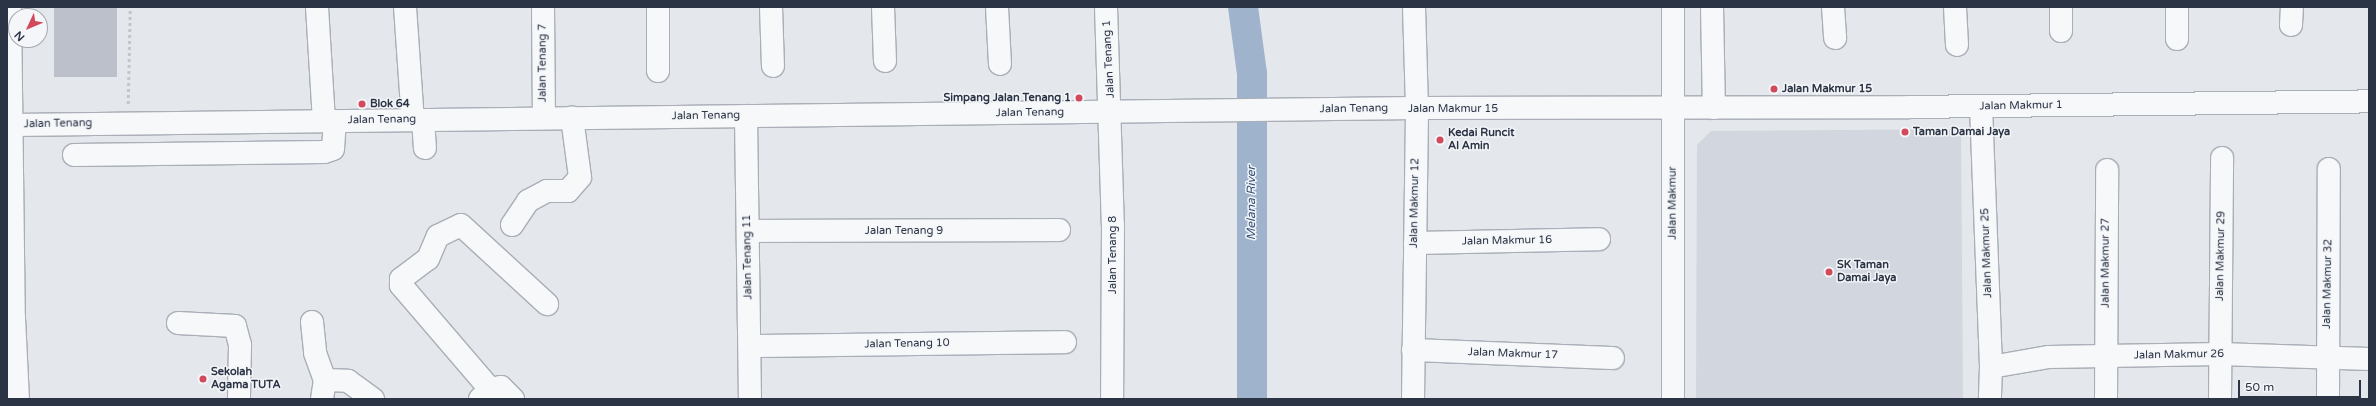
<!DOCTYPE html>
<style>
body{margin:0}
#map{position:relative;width:2376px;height:406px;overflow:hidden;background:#e4e7ec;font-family:"Varela Round",sans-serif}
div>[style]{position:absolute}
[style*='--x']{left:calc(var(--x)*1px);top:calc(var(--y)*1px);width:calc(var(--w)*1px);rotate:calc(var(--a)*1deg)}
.built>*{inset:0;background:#d2d6de}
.river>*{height:30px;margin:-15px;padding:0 15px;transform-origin:15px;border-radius:15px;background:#9fb4cc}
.building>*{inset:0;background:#bbc0ca;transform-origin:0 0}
.path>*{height:2.5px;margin-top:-1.25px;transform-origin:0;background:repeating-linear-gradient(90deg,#c2c5cb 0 3px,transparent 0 6px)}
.roads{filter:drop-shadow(1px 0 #a9aeb7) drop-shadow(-1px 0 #a9aeb7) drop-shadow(0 1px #a9aeb7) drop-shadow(0 -1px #a9aeb7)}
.minor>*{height:22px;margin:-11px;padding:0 11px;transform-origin:11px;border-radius:11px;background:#f7f8fa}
.dots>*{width:11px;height:11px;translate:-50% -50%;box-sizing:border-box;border:2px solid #f4f6f9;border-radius:50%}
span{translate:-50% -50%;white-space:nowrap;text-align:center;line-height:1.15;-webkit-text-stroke:3px #f4f6f9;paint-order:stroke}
.street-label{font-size:11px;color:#2b3445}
.poi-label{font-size:11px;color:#2b3445;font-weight:700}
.left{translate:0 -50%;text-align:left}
.right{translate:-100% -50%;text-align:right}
.water-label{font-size:12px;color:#34527a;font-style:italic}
.frame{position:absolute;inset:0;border:8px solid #2b3445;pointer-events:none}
.north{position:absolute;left:8px;top:8px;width:40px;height:40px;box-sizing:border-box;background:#f4f6f9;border:1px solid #a4a8b1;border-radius:50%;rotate:226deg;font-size:11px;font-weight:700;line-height:16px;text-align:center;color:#2b3445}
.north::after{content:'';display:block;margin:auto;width:14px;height:18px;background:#d1495b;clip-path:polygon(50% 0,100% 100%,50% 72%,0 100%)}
.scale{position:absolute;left:2238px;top:380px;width:123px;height:18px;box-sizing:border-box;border:2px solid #2b3445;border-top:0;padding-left:5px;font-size:12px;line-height:14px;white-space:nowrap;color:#2b3445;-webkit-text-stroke:3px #f4f6f9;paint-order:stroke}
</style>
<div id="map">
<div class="built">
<i style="clip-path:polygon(1961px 129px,1963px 399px,1696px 399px,1697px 145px,1711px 131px)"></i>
</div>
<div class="river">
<i style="--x:1243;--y:7;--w:68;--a:82.3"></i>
<i style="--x:1252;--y:74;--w:325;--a:90"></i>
</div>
<div class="building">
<i style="left:54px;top:7px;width:63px;height:70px"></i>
</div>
<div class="path">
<i style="--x:128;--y:104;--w:97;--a:-88.8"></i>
</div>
<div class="roads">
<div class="minor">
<i style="--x:10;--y:7;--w:311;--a:89.3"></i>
<i style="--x:14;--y:318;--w:81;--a:87.2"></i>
<i style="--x:317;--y:7;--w:114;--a:86.5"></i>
<i style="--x:405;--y:7;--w:113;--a:86"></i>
<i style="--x:543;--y:7;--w:111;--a:89.5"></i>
<i style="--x:658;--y:7;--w:64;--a:90"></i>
<i style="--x:771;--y:7;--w:59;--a:88.1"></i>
<i style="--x:883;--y:7;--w:54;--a:87.9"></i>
<i style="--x:997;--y:7;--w:57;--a:87"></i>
<i style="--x:1106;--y:7;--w:218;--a:88.2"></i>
<i style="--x:1113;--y:225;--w:174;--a:90.3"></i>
<i style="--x:1673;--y:7;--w:392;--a:90"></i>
<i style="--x:1712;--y:7;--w:101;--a:88.9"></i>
<i style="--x:1833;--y:7;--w:31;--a:86"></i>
<i style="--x:1955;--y:7;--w:38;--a:87"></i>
<i style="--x:2177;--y:7;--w:32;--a:90"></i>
<i style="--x:2291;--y:25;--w:18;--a:-87"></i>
<i style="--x:2061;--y:31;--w:24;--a:-90"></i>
<i style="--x:1981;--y:106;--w:261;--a:87.8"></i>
<i style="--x:1991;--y:367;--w:32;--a:92"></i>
<i style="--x:746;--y:116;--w:283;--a:89.2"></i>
<i style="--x:423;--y:120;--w:28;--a:86"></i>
<i style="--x:12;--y:125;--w:1405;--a:-0.69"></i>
<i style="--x:1417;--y:108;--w:492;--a:-0.1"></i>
<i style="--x:1909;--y:107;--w:460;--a:-0.7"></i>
<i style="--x:74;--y:155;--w:250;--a:-0.7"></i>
<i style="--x:324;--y:152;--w:9;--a:-18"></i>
<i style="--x:333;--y:149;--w:28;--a:-86"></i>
<i style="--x:512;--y:225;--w:29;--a:-56"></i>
<i style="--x:528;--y:201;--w:21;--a:-28"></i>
<i style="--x:547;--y:191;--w:21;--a:0"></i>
<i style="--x:568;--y:191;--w:18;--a:-49"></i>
<i style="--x:580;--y:177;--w:60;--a:-97.7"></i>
<i style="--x:748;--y:231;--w:311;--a:-0.2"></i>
<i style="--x:1415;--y:243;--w:184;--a:-1.2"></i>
<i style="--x:312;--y:322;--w:31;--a:84"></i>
<i style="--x:315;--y:353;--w:29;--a:70"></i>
<i style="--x:178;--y:323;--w:57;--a:3"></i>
<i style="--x:235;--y:326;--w:20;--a:75"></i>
<i style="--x:240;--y:345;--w:54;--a:91.1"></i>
<i style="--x:750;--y:346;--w:315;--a:-0.7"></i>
<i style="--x:1413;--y:350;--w:200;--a:2.3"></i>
<i style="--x:1991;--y:367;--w:59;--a:-9.8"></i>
<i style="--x:2049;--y:357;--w:171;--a:-1"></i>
<i style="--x:2220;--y:354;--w:149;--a:1.9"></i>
<i style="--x:490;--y:389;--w:137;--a:-130.6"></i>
<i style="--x:401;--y:285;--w:6;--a:-90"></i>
<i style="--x:401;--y:279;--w:34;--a:-37"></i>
<i style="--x:428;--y:259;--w:25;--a:-67"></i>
<i style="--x:438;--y:236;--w:25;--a:-26"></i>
<i style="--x:461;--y:225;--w:117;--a:42.6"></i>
<i style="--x:322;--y:399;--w:19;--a:-81"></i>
<i style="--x:325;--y:380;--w:23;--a:2"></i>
<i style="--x:348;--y:381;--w:31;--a:36"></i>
<i style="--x:480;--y:399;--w:14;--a:-45"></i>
<i style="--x:490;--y:389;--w:11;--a:-10"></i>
<i style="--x:501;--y:387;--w:17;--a:45"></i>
<i style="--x:1413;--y:399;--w:291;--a:-89.2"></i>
<i style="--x:1417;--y:108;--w:101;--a:-91.7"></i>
<i style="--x:2106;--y:399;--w:229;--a:-89.7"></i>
<i style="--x:2220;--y:399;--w:241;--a:-89.5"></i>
<i style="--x:2328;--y:399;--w:230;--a:-89.8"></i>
</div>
</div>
<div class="dots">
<i style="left:1774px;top:89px;background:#d1495b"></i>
<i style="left:1079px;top:98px;background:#d1495b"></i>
<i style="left:362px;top:104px;background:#d1495b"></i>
<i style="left:1905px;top:132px;background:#d1495b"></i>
<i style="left:1440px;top:140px;background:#d1495b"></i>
<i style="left:1829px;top:272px;background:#d1495b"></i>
<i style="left:203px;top:379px;background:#d1495b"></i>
</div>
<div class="street-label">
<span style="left:1109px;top:59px;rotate:-93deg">Jalan Tenang 1</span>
<span style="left:543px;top:63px;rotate:-90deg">Jalan Tenang 7</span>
<span style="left:2021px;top:106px;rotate:-1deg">Jalan Makmur 1</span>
<span style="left:1354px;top:109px;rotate:-1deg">Jalan Tenang</span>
<span style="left:1453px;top:109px">Jalan Makmur 15</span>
<span style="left:1030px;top:113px;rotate:-1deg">Jalan Tenang</span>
<span style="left:706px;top:116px;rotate:-1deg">Jalan Tenang</span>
<span style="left:382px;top:120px;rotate:-1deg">Jalan Tenang</span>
<span style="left:58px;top:124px;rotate:-1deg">Jalan Tenang</span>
<span style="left:1415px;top:203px;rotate:-89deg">Jalan Makmur 12</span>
<span style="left:1673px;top:203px;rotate:-90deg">Jalan Makmur</span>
<span style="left:904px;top:231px">Jalan Tenang 9</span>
<span style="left:1507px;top:241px;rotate:-1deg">Jalan Makmur 16</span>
<span style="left:1987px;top:253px;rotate:-92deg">Jalan Makmur 25</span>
<span style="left:1113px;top:255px;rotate:-90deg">Jalan Tenang 8</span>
<span style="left:2221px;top:256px;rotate:-89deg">Jalan Makmur 29</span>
<span style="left:748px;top:257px;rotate:-91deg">Jalan Tenang 11</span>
<span style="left:2106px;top:263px;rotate:-90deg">Jalan Makmur 27</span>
<span style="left:2328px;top:284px;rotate:-89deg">Jalan Makmur 32</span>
<span style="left:907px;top:344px;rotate:-1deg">Jalan Tenang 10</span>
<span style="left:1513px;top:354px;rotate:2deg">Jalan Makmur 17</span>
<span style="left:2179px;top:355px;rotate:-1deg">Jalan Makmur 26</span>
</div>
<div class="poi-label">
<span class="left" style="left:1782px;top:89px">Jalan Makmur 15</span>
<span class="right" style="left:1071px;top:98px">Simpang Jalan Tenang 1</span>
<span class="left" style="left:370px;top:104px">Blok 64</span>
<span class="left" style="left:1913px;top:132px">Taman Damai Jaya</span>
<span class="left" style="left:1448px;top:140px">Kedai Runcit<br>Al Amin</span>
<span class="left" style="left:1837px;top:272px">SK Taman<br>Damai Jaya</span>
<span class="left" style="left:211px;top:379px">Sekolah<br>Agama TUTA</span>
</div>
<div class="water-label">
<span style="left:1252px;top:203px;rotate:-90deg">Melana River</span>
</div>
<div class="frame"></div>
<div class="north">N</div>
<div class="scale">50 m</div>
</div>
